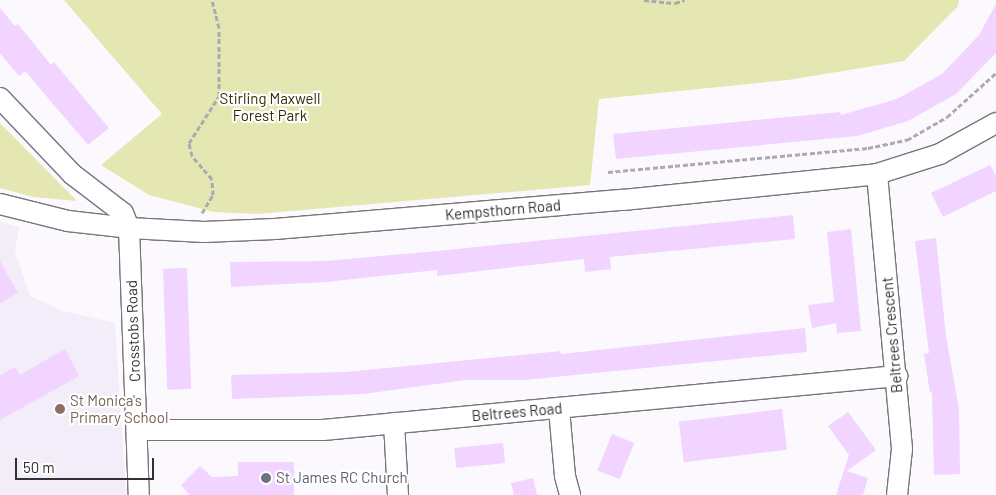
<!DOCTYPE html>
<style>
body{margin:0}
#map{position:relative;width:996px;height:495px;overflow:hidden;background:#fbf9fd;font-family:Barlow,sans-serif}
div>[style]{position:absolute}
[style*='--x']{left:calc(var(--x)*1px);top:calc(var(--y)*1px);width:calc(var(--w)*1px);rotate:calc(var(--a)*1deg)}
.built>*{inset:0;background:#f2edf8}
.green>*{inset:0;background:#e4e7b1}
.building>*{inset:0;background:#f1d4ff;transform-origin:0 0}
.path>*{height:3px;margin-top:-1.5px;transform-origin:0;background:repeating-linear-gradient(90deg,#acaaae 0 5px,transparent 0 7.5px)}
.roads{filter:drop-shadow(1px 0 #777578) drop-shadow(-1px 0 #777578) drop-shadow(0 1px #777578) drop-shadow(0 -1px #777578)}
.street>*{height:20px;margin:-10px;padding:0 10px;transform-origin:10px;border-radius:10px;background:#fff}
.dots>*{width:14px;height:14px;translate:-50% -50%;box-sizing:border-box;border:2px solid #fff;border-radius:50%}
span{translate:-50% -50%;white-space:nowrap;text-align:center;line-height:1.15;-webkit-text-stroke:4.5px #fff;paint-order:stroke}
.park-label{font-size:15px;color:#2e2f09}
.street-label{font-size:15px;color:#313032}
.education-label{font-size:15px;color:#785e54}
.left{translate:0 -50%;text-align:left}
.worship-label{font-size:15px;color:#5b616d}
.scale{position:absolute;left:15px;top:458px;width:139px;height:22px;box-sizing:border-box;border:2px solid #313032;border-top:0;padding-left:6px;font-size:15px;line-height:18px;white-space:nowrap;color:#313032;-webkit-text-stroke:4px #fff;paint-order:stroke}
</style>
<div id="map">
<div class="built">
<i style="clip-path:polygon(0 222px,19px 227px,15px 251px,30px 296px,60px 310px,115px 323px,126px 495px,0 495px)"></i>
</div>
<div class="green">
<i style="clip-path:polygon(64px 0,959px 0,958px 6px,904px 61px,788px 80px,599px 99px,590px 185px,257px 214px,214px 212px,149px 195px,101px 165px,162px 114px)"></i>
<i style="clip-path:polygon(0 123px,77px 201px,33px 197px,0 188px)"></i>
</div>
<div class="building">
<i style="clip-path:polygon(996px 4px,996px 53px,956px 94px,908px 121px,857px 136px,616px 159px,613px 134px,840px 112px,841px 115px,897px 99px,942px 74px,979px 35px)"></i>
<i style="clip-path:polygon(0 8px,15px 26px,18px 24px,51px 65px,54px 62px,109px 128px,88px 145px,25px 71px,19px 76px,0 53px)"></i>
<i style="clip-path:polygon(990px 165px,996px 176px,996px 191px,943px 217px,931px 193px)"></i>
<i style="clip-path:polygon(793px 215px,795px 239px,610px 257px,611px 269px,585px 272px,584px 259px,437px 276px,437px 270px,326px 282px,231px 287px,230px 262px,325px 261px,437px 251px)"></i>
<i style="clip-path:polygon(851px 229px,861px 331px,837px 333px,836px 323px,812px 328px,808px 305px,834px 302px,827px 232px)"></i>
<i style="clip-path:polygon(936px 238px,946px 336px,959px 409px,960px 474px,934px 475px,932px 392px,930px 393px,924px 354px,929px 353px,915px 241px)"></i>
<i style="clip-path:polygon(0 261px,18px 293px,0 303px)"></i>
<i style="left:187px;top:268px;width:121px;height:24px;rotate:88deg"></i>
<i style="clip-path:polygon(805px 328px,807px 352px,525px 380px,465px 380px,364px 394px,232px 399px,231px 375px,345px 372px,561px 351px,561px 354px)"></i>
<i style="clip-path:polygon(65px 349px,79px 376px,0 420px,0 375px,15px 367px,20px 375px)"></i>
<i style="left:782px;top:409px;width:41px;height:104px;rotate:83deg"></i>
<i style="clip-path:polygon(848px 412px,876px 450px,847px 471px,868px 478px,863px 495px,836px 495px,849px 455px,828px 426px)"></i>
<i style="left:612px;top:434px;width:24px;height:39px;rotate:22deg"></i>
<i style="left:503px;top:443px;width:20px;height:49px;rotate:84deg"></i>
<i style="clip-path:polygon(238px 462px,294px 462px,294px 495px,190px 495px,181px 485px,200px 466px,212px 477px,238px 476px)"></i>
<i style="clip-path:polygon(533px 478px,537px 495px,514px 495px,511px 483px)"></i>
</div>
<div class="path">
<i style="--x:644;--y:0;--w:31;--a:6"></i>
<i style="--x:675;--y:3;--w:10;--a:-17"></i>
<i style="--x:608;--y:172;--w:261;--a:-5.3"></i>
<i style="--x:868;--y:148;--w:40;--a:-12"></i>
<i style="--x:907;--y:140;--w:46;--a:-29.9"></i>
<i style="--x:947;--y:117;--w:66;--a:-41.9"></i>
<i style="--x:202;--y:213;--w:21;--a:-59"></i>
<i style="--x:213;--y:195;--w:16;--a:-94"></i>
<i style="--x:212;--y:179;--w:30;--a:-131"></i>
<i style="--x:192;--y:156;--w:13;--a:-103"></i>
<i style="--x:189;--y:143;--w:56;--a:-57.4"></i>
<i style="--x:219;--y:96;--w:68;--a:-90"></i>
<i style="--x:219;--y:28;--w:29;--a:-104"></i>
</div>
<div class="roads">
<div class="street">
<i style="--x:0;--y:98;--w:105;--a:46.5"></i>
<i style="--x:72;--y:174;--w:64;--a:37.4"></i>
<i style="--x:123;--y:213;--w:16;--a:68"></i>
<i style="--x:129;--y:228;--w:267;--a:87.9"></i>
<i style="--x:877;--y:174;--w:276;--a:84.8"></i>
<i style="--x:902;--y:449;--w:46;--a:96.2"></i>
<i style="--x:0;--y:204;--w:70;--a:14"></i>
<i style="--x:68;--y:221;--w:61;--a:6.5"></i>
<i style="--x:129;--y:228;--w:75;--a:3.1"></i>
<i style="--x:204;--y:232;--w:71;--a:-2.4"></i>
<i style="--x:275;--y:229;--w:349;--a:-4.8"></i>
<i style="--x:623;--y:200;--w:255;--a:-5.8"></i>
<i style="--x:877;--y:174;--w:66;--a:-17.6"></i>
<i style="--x:940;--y:154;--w:64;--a:-29"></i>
<i style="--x:559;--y:409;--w:67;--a:84.9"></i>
<i style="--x:565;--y:476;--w:20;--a:75"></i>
<i style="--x:394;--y:423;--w:72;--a:86.8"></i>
<i style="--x:137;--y:430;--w:186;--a:0"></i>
<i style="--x:323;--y:430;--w:577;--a:-5.37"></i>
</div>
</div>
<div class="dots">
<i style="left:60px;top:409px;background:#8d6e63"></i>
<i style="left:266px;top:478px;background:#6b7280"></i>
</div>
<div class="park-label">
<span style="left:270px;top:107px">Stirling Maxwell<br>Forest Park</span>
</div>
<div class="street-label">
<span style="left:503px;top:210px;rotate:-5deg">Kempsthorn Road</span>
<span style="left:133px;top:331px;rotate:-92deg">Crosstobs Road</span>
<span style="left:892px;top:335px;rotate:-95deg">Beltrees Crescent</span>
<span style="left:517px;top:412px;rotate:-5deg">Beltrees Road</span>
</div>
<div class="education-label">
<span class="left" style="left:70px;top:409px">St Monica's<br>Primary School</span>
</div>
<div class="worship-label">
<span class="left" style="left:276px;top:478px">St James RC Church</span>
</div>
<div class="scale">50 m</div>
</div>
